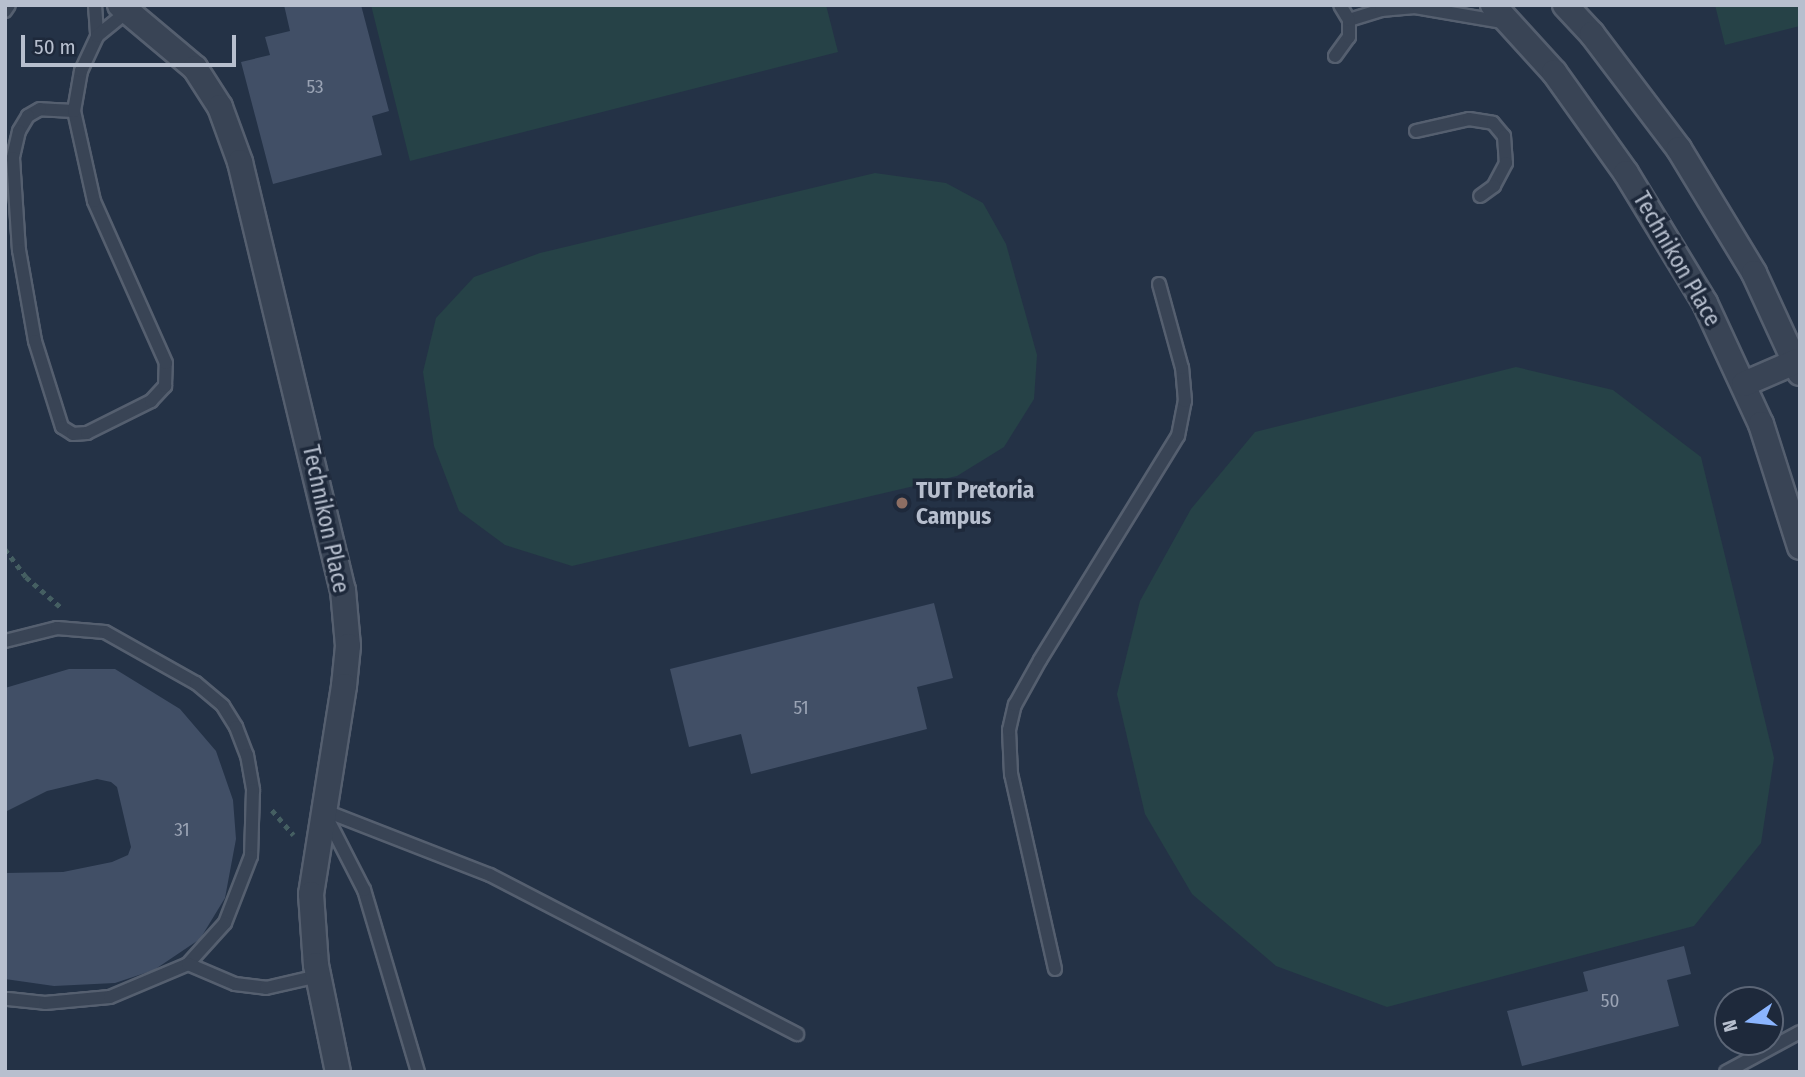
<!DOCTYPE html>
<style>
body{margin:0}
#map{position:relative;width:1805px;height:1077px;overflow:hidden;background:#243246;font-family:"Fira Sans Condensed",sans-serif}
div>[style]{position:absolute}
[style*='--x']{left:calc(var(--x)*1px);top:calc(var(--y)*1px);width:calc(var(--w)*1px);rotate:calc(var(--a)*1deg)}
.green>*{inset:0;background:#264247}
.building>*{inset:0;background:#414f66}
.path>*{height:4.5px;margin-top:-2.25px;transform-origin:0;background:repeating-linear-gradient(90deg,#455f62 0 5px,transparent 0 10px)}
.roads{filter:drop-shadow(2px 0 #555f6f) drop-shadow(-2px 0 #555f6f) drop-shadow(0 2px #555f6f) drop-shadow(0 -2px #555f6f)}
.service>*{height:12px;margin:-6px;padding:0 6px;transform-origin:6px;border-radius:6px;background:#394455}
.minor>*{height:24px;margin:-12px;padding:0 12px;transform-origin:12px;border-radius:12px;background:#394455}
.dots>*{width:19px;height:19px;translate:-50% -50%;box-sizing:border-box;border:4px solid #1e293b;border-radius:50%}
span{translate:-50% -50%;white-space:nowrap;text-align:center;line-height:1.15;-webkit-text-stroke:7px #1e293b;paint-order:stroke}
.number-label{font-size:19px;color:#9aa3b4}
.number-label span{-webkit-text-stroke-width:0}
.street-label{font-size:23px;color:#b7bfce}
.poi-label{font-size:23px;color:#b7bfce;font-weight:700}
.left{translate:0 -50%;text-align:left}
.frame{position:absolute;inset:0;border:7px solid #b7bfce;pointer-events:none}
.north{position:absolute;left:1714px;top:986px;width:70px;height:70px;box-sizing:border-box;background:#1e293b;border:2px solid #5b6576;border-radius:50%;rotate:256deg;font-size:19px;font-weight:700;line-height:28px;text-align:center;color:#b7bfce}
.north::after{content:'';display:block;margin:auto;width:24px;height:32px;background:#8bb5ff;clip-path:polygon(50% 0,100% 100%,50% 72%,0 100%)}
.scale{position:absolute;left:21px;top:35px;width:215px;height:32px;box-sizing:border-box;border:4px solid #b7bfce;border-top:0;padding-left:9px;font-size:21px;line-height:24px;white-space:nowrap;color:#b7bfce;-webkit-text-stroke:5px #1e293b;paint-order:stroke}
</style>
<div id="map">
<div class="green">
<i style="clip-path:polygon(371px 5px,826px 5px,838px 52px,410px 161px)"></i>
<i style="clip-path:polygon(1715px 5px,1800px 5px,1800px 26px,1725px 45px)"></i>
<i style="clip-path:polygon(875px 173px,946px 183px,983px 203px,1006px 244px,1037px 355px,1034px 399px,1004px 447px,957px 476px,572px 566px,505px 545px,459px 511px,434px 446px,423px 372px,436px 318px,474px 277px,540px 253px)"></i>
<i style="clip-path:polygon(1516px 367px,1613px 390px,1701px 457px,1774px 758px,1761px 843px,1694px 926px,1387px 1007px,1276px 966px,1192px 894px,1145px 814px,1117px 694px,1140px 601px,1191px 509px,1255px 432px)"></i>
</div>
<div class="building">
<i style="clip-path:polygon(284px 5px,361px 5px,389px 111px,372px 116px,382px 155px,273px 184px,241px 62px,270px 55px,265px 37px,290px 31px)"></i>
<i style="clip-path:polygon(934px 603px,953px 678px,917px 687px,927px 729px,751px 774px,741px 734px,689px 747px,670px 669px)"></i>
<i style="clip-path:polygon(69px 669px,115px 669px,180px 709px,216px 751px,233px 800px,236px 839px,225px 898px,200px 939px,154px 970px,115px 983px,54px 986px,5px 979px,5px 873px,63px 872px,112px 862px,128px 855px,131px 847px,117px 787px,111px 782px,97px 779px,47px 791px,5px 812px,5px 688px)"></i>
<i style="clip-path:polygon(1684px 946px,1691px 974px,1667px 980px,1679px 1026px,1522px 1066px,1507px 1011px,1588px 991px,1583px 972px)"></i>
</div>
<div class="path">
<i style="--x:5;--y:549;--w:35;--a:53"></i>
<i style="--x:26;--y:577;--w:49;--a:40.9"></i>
<i style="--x:272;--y:810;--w:33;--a:49"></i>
</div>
<div class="roads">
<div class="service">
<i style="--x:95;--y:5;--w:31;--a:86"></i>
<i style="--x:5;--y:11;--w:7;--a:-56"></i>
<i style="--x:1349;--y:20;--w:34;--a:-17"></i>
<i style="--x:1381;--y:10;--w:34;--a:-5"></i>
<i style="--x:1415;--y:7;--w:89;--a:9.7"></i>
<i style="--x:1335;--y:56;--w:24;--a:-54"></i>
<i style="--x:1349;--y:37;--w:17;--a:-90"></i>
<i style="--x:1349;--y:20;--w:17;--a:-121"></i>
<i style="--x:74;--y:111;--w:34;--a:-177"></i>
<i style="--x:40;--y:109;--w:14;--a:150"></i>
<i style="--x:28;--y:116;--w:17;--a:121"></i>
<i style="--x:19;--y:131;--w:28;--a:103"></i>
<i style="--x:13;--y:158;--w:92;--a:86.3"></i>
<i style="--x:19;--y:250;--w:92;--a:80"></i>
<i style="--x:35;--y:341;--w:90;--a:72.6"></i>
<i style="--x:62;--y:427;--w:13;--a:32"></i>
<i style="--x:73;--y:434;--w:14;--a:-4"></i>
<i style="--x:87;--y:433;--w:72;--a:-26.6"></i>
<i style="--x:151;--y:401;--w:21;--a:-47"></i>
<i style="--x:165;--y:386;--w:23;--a:-88"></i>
<i style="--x:166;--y:363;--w:177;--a:-114"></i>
<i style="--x:94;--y:201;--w:92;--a:-102.5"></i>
<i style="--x:74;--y:111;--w:41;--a:-80.1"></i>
<i style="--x:81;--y:71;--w:38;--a:-65"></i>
<i style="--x:97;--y:36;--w:40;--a:-39"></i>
<i style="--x:1416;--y:131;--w:54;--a:-12.8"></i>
<i style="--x:1469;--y:119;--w:24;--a:9"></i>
<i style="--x:1493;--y:123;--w:17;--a:50"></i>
<i style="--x:1504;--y:136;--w:27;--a:86"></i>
<i style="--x:1506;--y:163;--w:26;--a:118"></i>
<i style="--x:1494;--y:186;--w:17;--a:144"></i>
<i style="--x:5;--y:641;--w:54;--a:-14"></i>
<i style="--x:57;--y:628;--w:48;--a:4.8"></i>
<i style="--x:105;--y:632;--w:104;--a:29.3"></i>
<i style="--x:196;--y:683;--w:35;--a:40"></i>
<i style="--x:223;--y:706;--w:25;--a:58"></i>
<i style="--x:236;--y:727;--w:30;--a:69"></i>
<i style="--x:247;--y:755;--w:36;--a:80"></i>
<i style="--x:253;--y:790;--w:66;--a:91.7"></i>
<i style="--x:251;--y:856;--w:72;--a:111.2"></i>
<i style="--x:225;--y:923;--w:55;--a:132.1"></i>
<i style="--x:1055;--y:969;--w:200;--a:-102.7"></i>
<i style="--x:1011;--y:774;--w:44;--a:-92.6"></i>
<i style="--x:1009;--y:730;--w:26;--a:-77"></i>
<i style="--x:1015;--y:705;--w:51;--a:-60.9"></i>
<i style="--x:1040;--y:660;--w:263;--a:-58.4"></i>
<i style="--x:1178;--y:436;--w:36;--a:-79"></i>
<i style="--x:1185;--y:401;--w:33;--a:-95"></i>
<i style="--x:1182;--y:368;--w:87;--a:-105.3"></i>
<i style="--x:8;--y:999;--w:37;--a:6"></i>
<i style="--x:45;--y:1003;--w:65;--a:-5.3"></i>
<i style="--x:110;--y:997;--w:85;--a:-22.9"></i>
<i style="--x:188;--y:964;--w:51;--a:23.1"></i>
<i style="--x:235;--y:984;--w:31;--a:7"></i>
<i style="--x:266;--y:988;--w:53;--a:-13"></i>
<i style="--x:418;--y:1072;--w:190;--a:-106.5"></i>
<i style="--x:364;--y:890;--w:90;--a:-117.1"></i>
<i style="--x:323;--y:810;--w:179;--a:21.3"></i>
<i style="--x:490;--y:875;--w:346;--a:27.4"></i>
<i style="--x:1726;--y:1072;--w:84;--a:-28.4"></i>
</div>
<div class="minor">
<i style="--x:120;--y:5;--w:98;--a:40"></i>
<i style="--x:195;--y:68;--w:46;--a:57.3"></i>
<i style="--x:220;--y:107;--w:59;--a:70"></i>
<i style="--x:240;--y:162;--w:440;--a:76.5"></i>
<i style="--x:343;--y:590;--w:56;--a:84.9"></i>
<i style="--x:348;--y:646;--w:40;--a:95.7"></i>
<i style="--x:344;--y:686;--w:211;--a:99"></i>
<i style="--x:311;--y:894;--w:71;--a:86"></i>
<i style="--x:316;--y:965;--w:109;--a:78.4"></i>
<i style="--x:1493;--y:5;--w:91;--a:47.7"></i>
<i style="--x:1554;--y:72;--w:124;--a:54.5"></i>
<i style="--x:1626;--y:173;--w:152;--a:58.7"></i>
<i style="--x:1705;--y:303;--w:133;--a:65.2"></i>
<i style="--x:1761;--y:424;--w:129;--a:72.4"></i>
<i style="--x:1565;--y:5;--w:40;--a:47"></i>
<i style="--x:1592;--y:34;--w:144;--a:52.9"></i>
<i style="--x:1679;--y:149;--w:145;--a:58.8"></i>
<i style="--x:1754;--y:273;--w:110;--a:65.3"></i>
<i style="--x:1744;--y:384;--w:56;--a:-23.3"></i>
</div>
</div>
<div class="dots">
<i style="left:902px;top:503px;background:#8d6e63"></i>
</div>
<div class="number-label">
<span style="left:315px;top:87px">53</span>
<span style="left:801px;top:708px">51</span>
<span style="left:182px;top:830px">31</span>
<span style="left:1610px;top:1001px">50</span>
</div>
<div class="street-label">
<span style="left:1677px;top:259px;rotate:60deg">Technikon Place</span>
<span style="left:326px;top:519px;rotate:78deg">Technikon Place</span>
</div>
<div class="poi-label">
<span class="left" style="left:916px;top:503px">TUT Pretoria<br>Campus</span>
</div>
<div class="frame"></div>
<div class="north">N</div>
<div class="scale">50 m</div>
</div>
